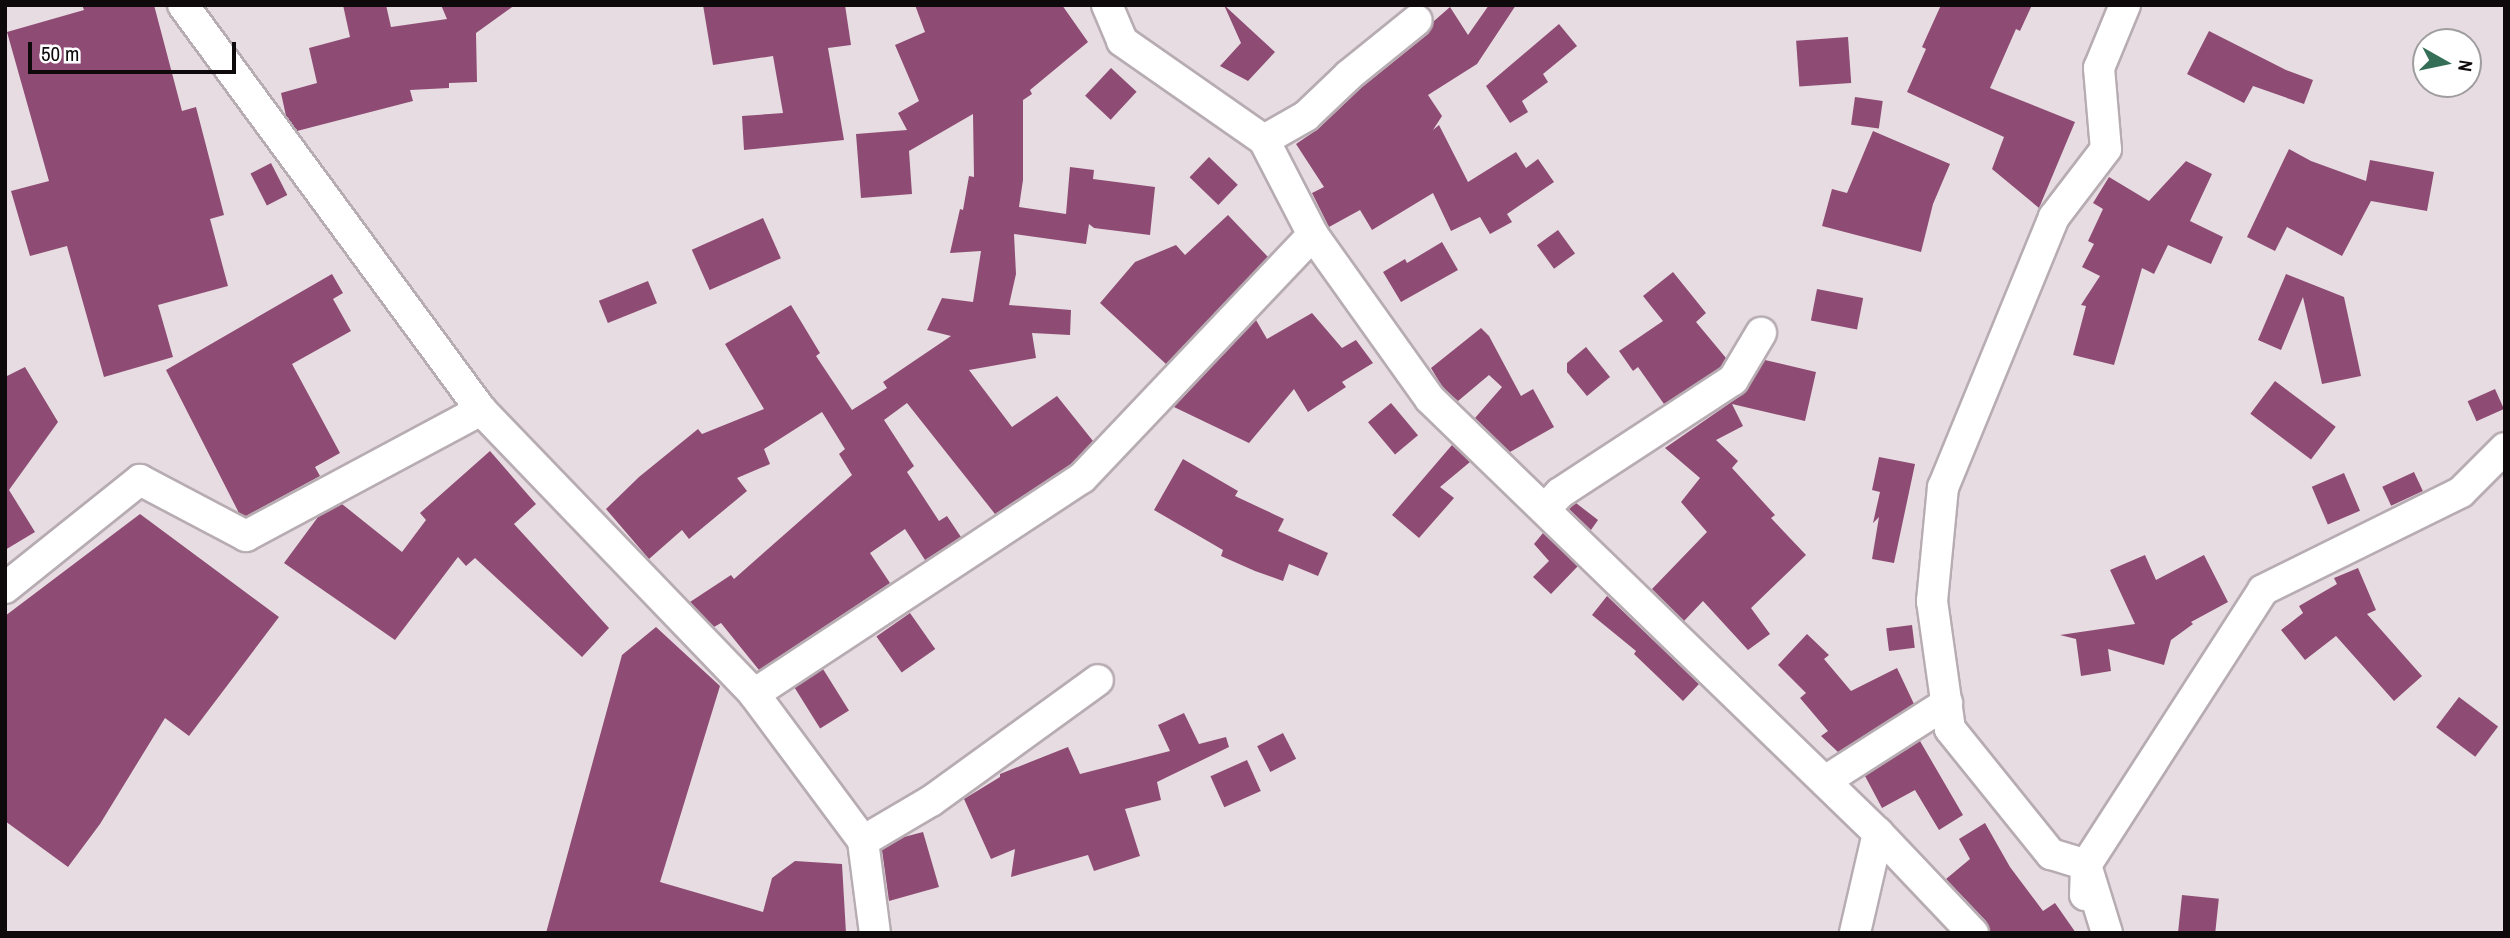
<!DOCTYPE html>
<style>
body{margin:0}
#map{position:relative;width:2510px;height:938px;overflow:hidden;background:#e7dce1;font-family:"Archivo Narrow",sans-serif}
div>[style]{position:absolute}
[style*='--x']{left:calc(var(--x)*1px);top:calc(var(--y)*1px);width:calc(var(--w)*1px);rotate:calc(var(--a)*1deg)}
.building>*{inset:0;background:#8e4c74;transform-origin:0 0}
.roads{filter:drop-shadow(2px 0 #b7acb2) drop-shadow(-2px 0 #b7acb2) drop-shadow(0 2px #b7acb2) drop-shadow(0 -2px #b7acb2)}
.street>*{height:30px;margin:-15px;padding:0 15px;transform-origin:15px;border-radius:15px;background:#fff}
span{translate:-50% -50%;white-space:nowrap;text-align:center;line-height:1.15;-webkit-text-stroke:7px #fff;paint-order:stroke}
.frame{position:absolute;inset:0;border:7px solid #0e0a0c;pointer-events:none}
.north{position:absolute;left:2412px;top:28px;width:70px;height:70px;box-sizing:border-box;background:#fff;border:2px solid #9f9d9e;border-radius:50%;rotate:99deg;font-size:19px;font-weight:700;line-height:28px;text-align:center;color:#0e0a0c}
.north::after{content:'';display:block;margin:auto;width:24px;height:32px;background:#366f58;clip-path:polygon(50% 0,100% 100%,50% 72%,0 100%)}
.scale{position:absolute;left:28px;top:42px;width:208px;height:32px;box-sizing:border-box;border:4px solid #0e0a0c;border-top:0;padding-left:9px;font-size:21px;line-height:24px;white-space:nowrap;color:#0e0a0c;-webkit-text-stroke:5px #fff;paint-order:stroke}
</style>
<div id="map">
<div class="building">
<i style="clip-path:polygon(82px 5px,154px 5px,182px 111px,196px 107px,224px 215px,210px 219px,228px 286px,158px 305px,173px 357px,104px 377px,67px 246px,30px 256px,11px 191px,49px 181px,7px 32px,84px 10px)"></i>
<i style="clip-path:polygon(343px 5px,386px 5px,391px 27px,447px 19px,441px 5px,515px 5px,476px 33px,477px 82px,449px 83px,449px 88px,410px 90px,413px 101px,297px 131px,286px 116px,281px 93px,317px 83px,309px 48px,350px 37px)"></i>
<i style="clip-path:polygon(703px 5px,845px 5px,851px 45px,828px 48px,844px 140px,744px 150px,742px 116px,783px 113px,773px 56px,713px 65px)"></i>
<i style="clip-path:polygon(915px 5px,1062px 5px,1088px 42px,1030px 90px,1032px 94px,1023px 100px,1023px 180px,1019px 207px,1066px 214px,1070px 167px,1094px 170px,1093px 179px,1155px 187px,1150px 235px,1094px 228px,1089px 224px,1086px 244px,1014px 234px,1016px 274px,1009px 305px,1071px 310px,1070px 335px,1032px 333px,1036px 358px,969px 370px,1012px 427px,1057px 396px,1093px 441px,1071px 464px,995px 514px,907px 403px,884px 420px,914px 466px,907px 472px,939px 521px,947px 516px,961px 537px,925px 560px,905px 529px,870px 553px,890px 583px,759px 670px,721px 623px,714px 627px,690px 602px,731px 575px,734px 579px,852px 475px,839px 454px,845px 449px,822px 412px,764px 449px,770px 464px,737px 478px,747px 491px,689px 539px,682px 530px,649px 559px,606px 509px,639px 477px,698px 429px,702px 434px,764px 409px,725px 344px,791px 305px,820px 353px,816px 356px,852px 410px,887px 388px,883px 382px,951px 336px,927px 330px,942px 298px,973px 302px,981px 251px,950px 253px,960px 209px,963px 210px,969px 176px,974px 177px,973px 114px,909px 151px,912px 194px,861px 198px,856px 134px,907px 130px,898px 113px,919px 101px,895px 45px,925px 32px)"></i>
<i style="clip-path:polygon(1224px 5px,1275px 52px,1248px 81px,1220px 66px,1241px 43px)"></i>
<i style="clip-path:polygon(1489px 5px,1516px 5px,1477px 64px,1428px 95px,1442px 116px,1433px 130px,1439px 125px,1468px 182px,1516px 152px,1526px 168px,1538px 159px,1554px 182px,1507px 214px,1512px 222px,1490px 234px,1480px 217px,1451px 231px,1433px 193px,1372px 230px,1360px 210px,1329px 227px,1312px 193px,1324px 187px,1296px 144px,1318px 129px,1361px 88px,1428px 34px,1434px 21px,1450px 7px,1468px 35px)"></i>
<i style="clip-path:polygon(1941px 5px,2032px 5px,2020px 31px,2016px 29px,1990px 88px,2075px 122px,2039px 208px,1992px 169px,2004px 137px,1907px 92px,1926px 49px,1922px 47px)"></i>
<i style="clip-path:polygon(1559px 24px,1577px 46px,1543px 74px,1548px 82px,1522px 101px,1528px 112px,1510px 123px,1486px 86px)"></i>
<i style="clip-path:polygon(2209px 31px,2286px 70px,2313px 80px,2304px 104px,2253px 86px,2244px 103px,2187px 74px)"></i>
<i style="left:1848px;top:37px;width:46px;height:52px;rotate:86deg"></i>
<i style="left:1111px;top:68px;width:35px;height:38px;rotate:43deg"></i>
<i style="left:1855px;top:97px;width:28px;height:28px;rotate:8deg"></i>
<i style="clip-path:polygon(1873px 131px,1950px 164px,1933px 204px,1921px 252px,1822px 226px,1832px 189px,1847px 193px)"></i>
<i style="clip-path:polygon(2289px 149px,2311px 161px,2366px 181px,2370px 160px,2434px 172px,2427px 211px,2371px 201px,2342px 256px,2287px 227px,2275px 251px,2247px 237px)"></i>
<i style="left:1209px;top:157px;width:40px;height:28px;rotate:44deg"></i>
<i style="clip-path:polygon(2186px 161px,2212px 174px,2190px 221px,2223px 237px,2211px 264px,2168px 245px,2154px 274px,2142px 268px,2114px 365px,2073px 355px,2086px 306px,2081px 305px,2100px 276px,2082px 267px,2094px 244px,2088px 241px,2103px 209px,2093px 203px,2109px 177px,2149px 201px)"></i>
<i style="left:271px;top:163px;width:36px;height:23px;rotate:63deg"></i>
<i style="clip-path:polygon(1228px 215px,1268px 257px,1166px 364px,1100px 303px,1135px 262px,1176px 245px,1185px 255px)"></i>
<i style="left:763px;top:218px;width:44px;height:78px;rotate:66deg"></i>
<i style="left:1558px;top:230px;width:29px;height:26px;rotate:54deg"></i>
<i style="clip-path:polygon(1442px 242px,1458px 270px,1401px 302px,1383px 272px,1405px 259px,1407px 263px)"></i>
<i style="clip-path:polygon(1673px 272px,1706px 313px,1696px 322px,1726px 358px,1720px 368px,1664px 404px,1638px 367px,1633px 371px,1619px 351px,1663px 321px,1643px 296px)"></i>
<i style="clip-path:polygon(332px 274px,343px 293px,333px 299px,351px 331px,292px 364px,340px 453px,315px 467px,320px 476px,246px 516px,239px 513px,166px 370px)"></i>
<i style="clip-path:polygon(2286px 274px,2344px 297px,2361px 376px,2322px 384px,2303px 297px,2281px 350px,2258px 340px)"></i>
<i style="left:648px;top:281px;width:24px;height:53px;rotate:68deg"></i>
<i style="left:1817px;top:289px;width:47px;height:32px;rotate:11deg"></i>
<i style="clip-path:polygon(1312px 313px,1342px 348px,1356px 340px,1373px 363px,1342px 382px,1346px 387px,1308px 412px,1294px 389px,1249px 443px,1174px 407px,1256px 320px,1267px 339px)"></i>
<i style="clip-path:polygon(1481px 328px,1489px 336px,1521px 396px,1533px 389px,1554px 427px,1510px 452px,1475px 418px,1502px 387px,1489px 375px,1458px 401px,1443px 388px,1431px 368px)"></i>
<i style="clip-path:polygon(1586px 347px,1610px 377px,1587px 396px,1567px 372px,1567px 363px)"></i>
<i style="clip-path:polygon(1765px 360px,1816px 372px,1805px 421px,1732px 404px,1743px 426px,1716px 440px,1738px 461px,1732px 468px,1775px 515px,1771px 518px,1806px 555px,1751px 608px,1770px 634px,1748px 650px,1703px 601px,1684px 621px,1652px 589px,1707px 532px,1681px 502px,1700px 478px,1665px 448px,1743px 394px)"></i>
<i style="clip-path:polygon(25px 367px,58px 422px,9px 490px,35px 532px,5px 550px,5px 377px)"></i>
<i style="left:2275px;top:381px;width:76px;height:41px;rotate:37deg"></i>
<i style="left:2495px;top:389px;width:22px;height:30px;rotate:66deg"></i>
<i style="left:1391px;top:403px;width:42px;height:30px;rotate:50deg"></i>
<i style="clip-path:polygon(1452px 445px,1470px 462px,1440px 487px,1454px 498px,1419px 538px,1392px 515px)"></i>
<i style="clip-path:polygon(490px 451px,536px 504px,514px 524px,609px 628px,582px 657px,475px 558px,466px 566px,458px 557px,395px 640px,284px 563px,318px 517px,342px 504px,402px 552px,426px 520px,420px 513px)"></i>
<i style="clip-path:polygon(1879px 457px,1915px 464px,1894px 563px,1872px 559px,1879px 517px,1873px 523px,1880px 492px,1872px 490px)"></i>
<i style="clip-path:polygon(1183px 459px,1238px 491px,1235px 496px,1284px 519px,1278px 531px,1328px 553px,1318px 576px,1289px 564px,1283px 581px,1255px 571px,1221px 556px,1223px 550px,1154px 510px)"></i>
<i style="left:2414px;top:472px;width:21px;height:35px;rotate:65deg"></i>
<i style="left:2344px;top:473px;width:41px;height:35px;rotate:67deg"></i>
<i style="clip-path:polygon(1576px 503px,1598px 520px,1591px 530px,1569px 509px)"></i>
<i style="clip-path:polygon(140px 514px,279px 617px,189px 736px,165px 718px,100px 824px,68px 867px,5px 821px,5px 616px)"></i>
<i style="clip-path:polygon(1543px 533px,1578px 566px,1551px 594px,1533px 577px,1549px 561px,1534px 544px)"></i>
<i style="clip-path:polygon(2145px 555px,2156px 580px,2204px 555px,2228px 602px,2191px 622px,2193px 624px,2171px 640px,2164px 665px,2108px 649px,2111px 671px,2081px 676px,2076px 639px,2060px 635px,2135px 624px,2110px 570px)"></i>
<i style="clip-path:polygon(2358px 568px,2376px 610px,2367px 614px,2422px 676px,2394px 701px,2336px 636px,2305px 660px,2281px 630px,2303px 613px,2299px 606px,2337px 584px,2334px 578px)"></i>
<i style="clip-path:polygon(1607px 596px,1699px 684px,1683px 701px,1634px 654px,1636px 651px,1592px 615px)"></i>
<i style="left:910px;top:613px;width:44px;height:41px;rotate:55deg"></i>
<i style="left:1912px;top:625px;width:23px;height:26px;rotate:83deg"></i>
<i style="clip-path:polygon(656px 627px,720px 686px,660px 882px,763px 912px,772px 878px,795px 861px,842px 864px,846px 933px,546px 933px,622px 655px)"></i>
<i style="clip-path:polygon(1807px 634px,1829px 655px,1824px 659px,1851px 691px,1897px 668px,1914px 704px,1838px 752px,1821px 736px,1828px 731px,1800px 698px,1806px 693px,1778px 665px)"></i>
<i style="left:823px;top:669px;width:49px;height:34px;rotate:58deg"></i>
<i style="left:2459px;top:697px;width:49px;height:38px;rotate:37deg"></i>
<i style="clip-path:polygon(1184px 713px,1199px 744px,1226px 737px,1229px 747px,1157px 782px,1161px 800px,1125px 809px,1140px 856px,1094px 871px,1088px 855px,1011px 877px,1015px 849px,991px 859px,964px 799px,1000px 777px,1000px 774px,1068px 747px,1080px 774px,1170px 751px,1158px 725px)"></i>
<i style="left:1283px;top:733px;width:29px;height:29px;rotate:63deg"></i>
<i style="clip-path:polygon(1920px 741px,1963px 815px,1939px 830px,1915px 790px,1882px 808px,1865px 776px)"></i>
<i style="left:1247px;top:760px;width:34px;height:40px;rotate:66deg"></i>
<i style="clip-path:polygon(1985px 823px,2010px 867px,2043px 911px,2055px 903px,2076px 933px,1990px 933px,1986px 921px,1946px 879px,1970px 859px,1959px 839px)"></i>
<i style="clip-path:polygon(923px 832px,939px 887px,889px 901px,882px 850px,904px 837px)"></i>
<i style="left:2182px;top:895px;width:37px;height:38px;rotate:6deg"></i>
</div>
<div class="roads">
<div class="street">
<i style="--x:183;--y:5;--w:503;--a:53.65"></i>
<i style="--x:481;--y:410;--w:394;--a:46.1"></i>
<i style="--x:754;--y:694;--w:183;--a:53.4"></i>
<i style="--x:863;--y:841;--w:93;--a:82.6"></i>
<i style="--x:1107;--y:5;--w:39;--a:67"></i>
<i style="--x:1122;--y:41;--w:173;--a:34.9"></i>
<i style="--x:1264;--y:140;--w:107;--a:62.7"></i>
<i style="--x:1313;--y:235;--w:201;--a:54.5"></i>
<i style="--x:1430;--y:399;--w:624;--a:44.09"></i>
<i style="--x:1878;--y:833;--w:103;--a:103"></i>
<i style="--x:2125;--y:5;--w:68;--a:112.4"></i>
<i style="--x:2099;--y:68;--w:81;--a:85.1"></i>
<i style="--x:2106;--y:149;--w:86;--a:127.4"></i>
<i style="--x:2054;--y:217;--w:292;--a:112.3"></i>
<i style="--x:1943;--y:487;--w:115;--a:95.5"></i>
<i style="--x:1932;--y:601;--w:129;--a:82"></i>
<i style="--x:1950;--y:729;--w:161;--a:51.1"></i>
<i style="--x:2051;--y:854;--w:37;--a:17"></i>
<i style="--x:2086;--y:865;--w:327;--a:-57.2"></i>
<i style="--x:2263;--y:590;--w:221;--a:-26.3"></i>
<i style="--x:2461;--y:492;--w:62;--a:-45"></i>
<i style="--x:1264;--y:140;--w:48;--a:-29.7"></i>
<i style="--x:1306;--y:116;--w:59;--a:-43.6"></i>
<i style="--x:1349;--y:75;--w:87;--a:-39"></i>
<i style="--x:1545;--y:509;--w:22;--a:-47"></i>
<i style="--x:1560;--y:493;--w:207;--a:-33.2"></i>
<i style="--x:1733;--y:380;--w:55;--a:-59.2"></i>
<i style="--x:5;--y:588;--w:173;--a:-38.7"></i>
<i style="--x:140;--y:480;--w:120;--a:27.8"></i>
<i style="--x:246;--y:536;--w:267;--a:-28.2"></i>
<i style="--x:754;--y:694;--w:393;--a:-33.4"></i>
<i style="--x:1082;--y:478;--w:335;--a:-46.5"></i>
<i style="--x:1825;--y:781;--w:145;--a:-32.6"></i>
<i style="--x:1878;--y:833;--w:138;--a:46.5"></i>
<i style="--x:863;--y:841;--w:79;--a:-30.5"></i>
<i style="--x:931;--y:801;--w:206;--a:-35.9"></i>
<i style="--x:2085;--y:895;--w:30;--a:-88"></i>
<i style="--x:2086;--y:865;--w:71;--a:72.8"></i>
</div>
</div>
<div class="frame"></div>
<div class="north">N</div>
<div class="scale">50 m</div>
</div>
